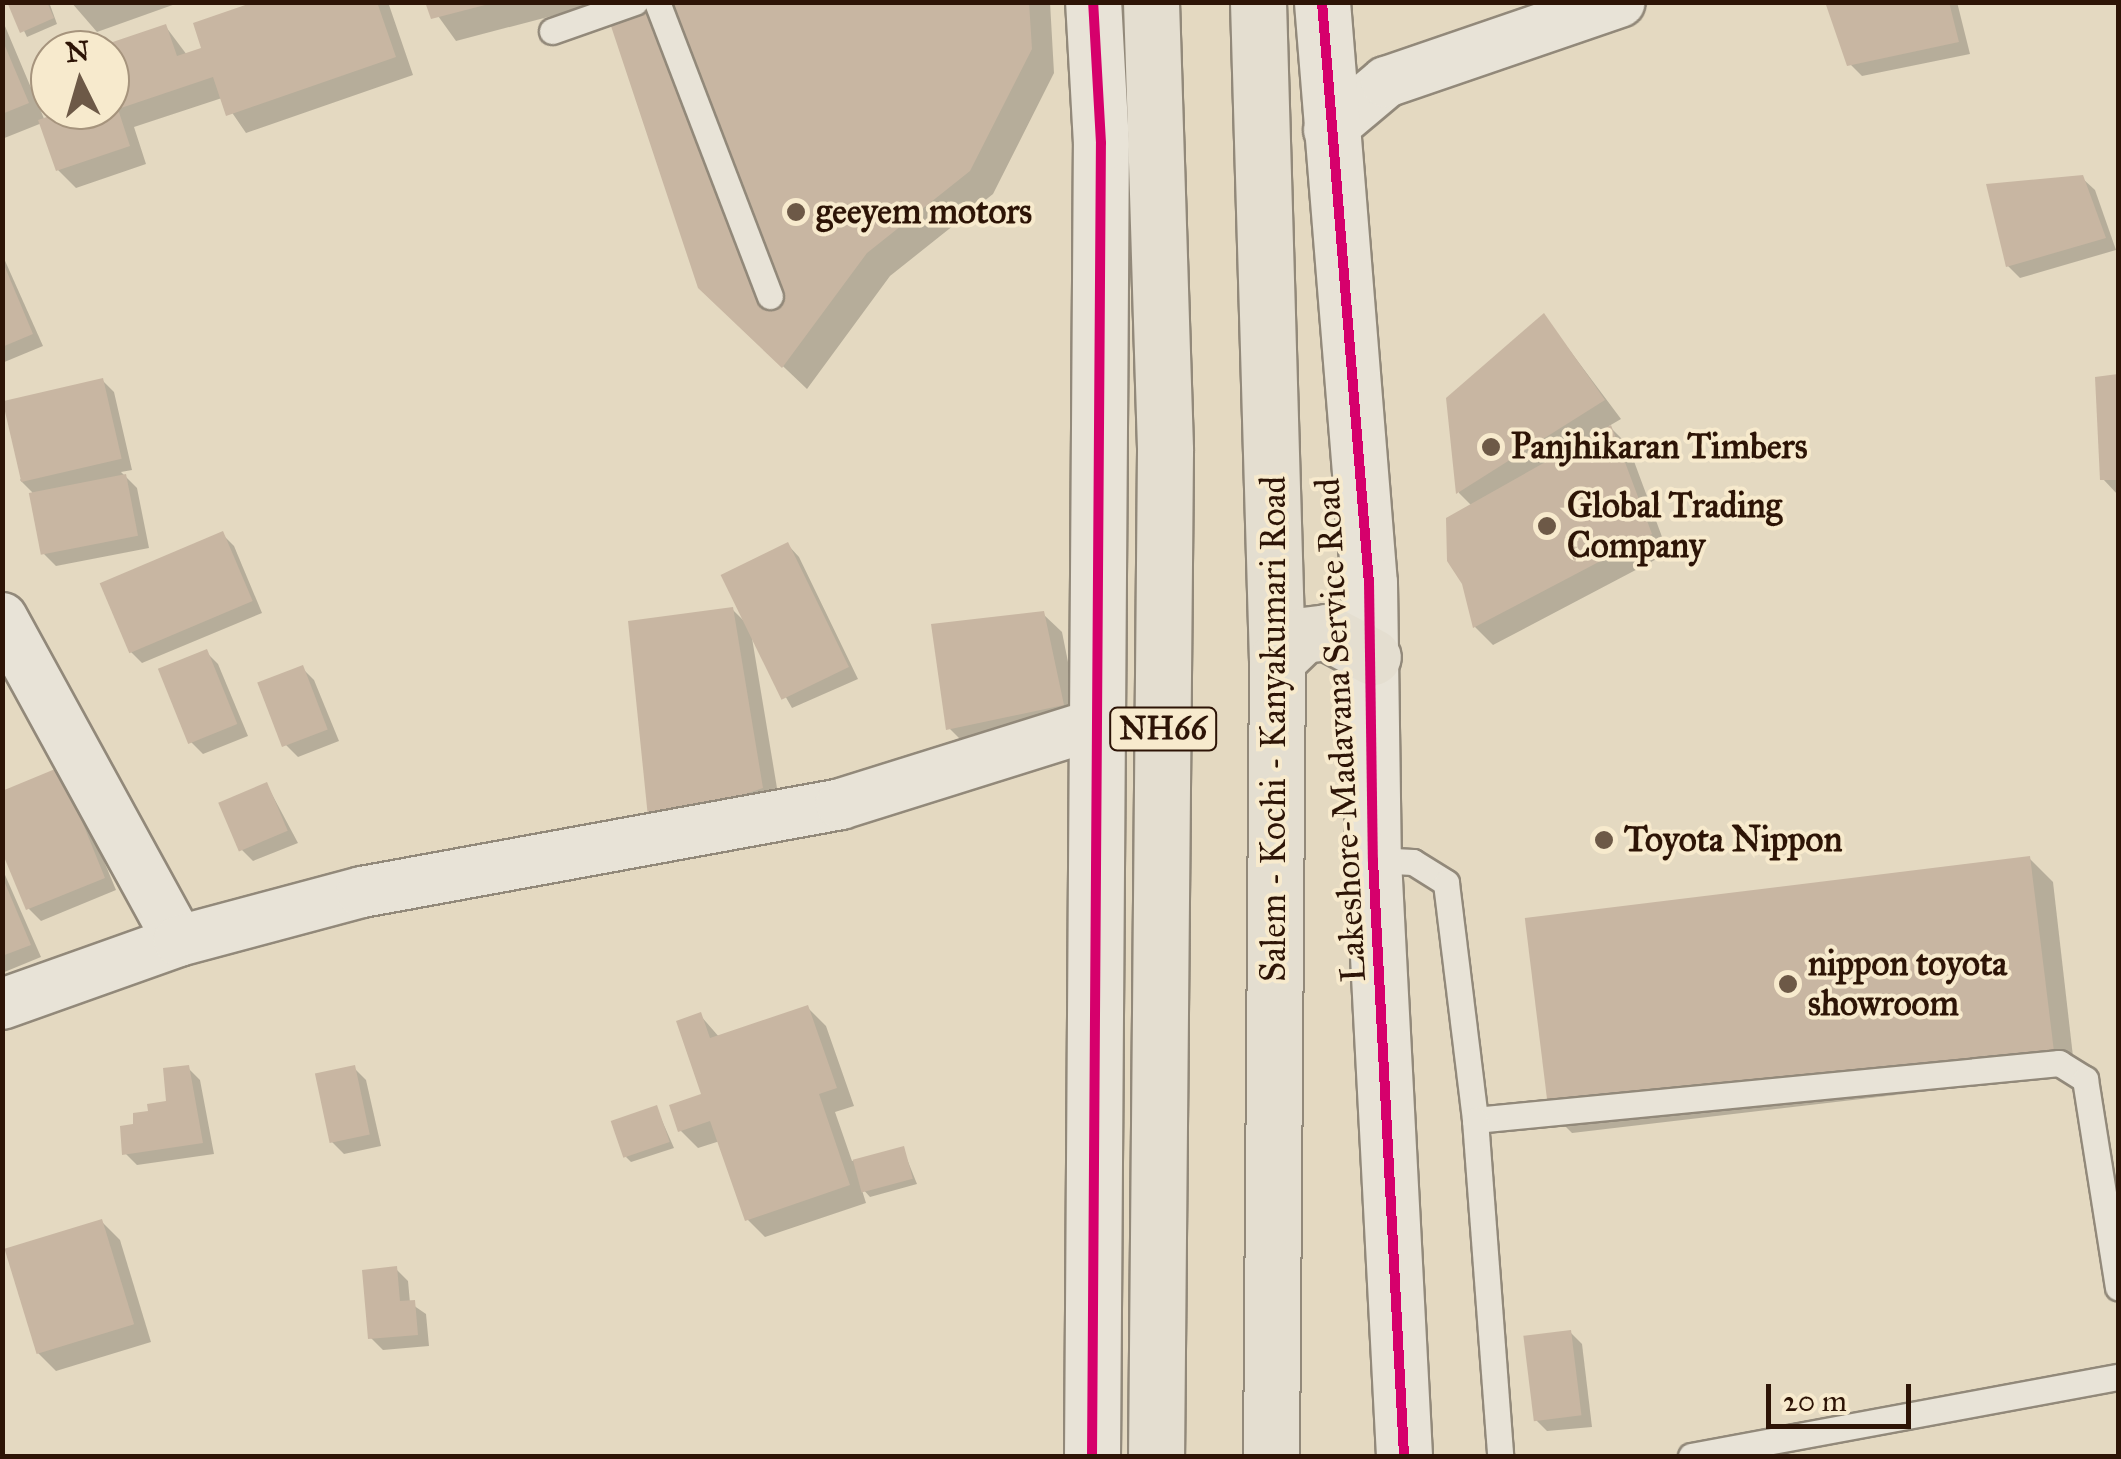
<!DOCTYPE html>
<style>
body{margin:0}
#map{position:relative;width:2121px;height:1459px;overflow:hidden;background:#e4d9c1;font-family:"IM FELL Great Primer",serif}
div>[style]{position:absolute}
[style*='--x']{left:calc(var(--x)*1px);top:calc(var(--y)*1px);width:calc(var(--w)*1px);rotate:calc(var(--a)*1deg)}
.shadow>*{inset:0;background:#0003}
.building>*{inset:0;background:#c8b6a2;transform-origin:0 0}
.roads{filter:drop-shadow(2px 0 #92897a) drop-shadow(-2px 0 #92897a) drop-shadow(0 2px #92897a) drop-shadow(0 -2px #92897a)}
.lane>*{height:25px;margin:-12.5px;padding:0 12.5px;transform-origin:12.5px;border-radius:12.5px;background:#e8e3d7}
.street>*{height:50px;margin:-25px;padding:0 25px;transform-origin:25px;border-radius:25px;background:#e8e3d7}
.secondary>*{height:55px;margin:-27.5px;padding:0 27.5px;transform-origin:27.5px;border-radius:27.5px;background:#e8e3d7}
.highway>*{height:55px;margin:-27.5px;padding:0 27.5px;transform-origin:27.5px;border-radius:27.5px;background:#e4ded0}
.cycleway>*{height:10px;margin:-5px;padding:0 5px;transform-origin:5px;border-radius:5px;background:#d6006c}
.dots>*{width:28px;height:28px;translate:-50% -50%;box-sizing:border-box;border:5px solid #f7eacd;border-radius:50%}
span{translate:-50% -50%;white-space:nowrap;text-align:center;line-height:1.15;-webkit-text-stroke:8px #f7eacd;paint-order:stroke}
.shield-label span{padding:2px 8px;background:#f7eacd;border:2px solid;border-radius:8px;-webkit-text-stroke-width:0}
.shield-label{font-size:32px;color:#2d1406;font-weight:700}
.poi-label{font-size:35px;color:#2d1406;font-weight:700}
.left{translate:0 -50%;text-align:left}
.street-label{font-size:35px;color:#2d1406}
.frame{position:absolute;inset:0;border:5px solid #2d1406;pointer-events:none}
.north{position:absolute;left:30px;top:30px;width:100px;height:100px;box-sizing:border-box;background:#f7eacd;border:2px solid #a6947d;border-radius:50%;rotate:355deg;font-size:28px;font-weight:700;line-height:40px;text-align:center;color:#2d1406}
.north::after{content:'';display:block;margin:auto;width:35px;height:45px;background:#6d5947;clip-path:polygon(50% 0,100% 100%,50% 72%,0 100%)}
.scale{position:absolute;left:1766px;top:1384px;width:145px;height:45px;box-sizing:border-box;border:5px solid #2d1406;border-top:0;padding-left:12px;font-size:30px;line-height:35px;white-space:nowrap;color:#2d1406;-webkit-text-stroke:8px #f7eacd;paint-order:stroke}
</style>
<div id="map">
<div class="shadow">
<i style="clip-path:polygon(10px 2px,49px 2px,57px 24px,27px 37px)"></i>
<i style="clip-path:polygon(71px 2px,181px 2px,97px 32px)"></i>
<i style="clip-path:polygon(261px 2px,388px 2px,413px 75px,246px 133px,222px 98px,134px 127px,146px 164px,76px 188px,58px 170px,42px 123px,2px 139px,2px 19px,45px 121px,75px 110px,110px 110px,110px 50px,98px 50px,166px 27px,187px 55px,205px 49px)"></i>
<i style="clip-path:polygon(428px 2px,605px 2px,456px 41px)"></i>
<i style="clip-path:polygon(605px 2px,1050px 2px,1054px 73px,993px 194px,890px 276px,807px 389px,725px 311px)"></i>
<i style="clip-path:polygon(1827px 2px,1957px 2px,1970px 54px,1862px 76px,1850px 64px)"></i>
<i style="clip-path:polygon(2082px 178px,2095px 190px,2116px 250px,2020px 278px,2008px 266px)"></i>
<i style="clip-path:polygon(2px 254px,43px 346px,2px 363px)"></i>
<i style="clip-path:polygon(1544px 316px,1621px 419px,1609px 426px,1628px 445px,1668px 553px,1493px 645px,1475px 627px,1464px 583px,1472px 506px,1459px 493px,1449px 399px)"></i>
<i style="clip-path:polygon(2118px 376px,2118px 495px,2103px 479px,2098px 379px)"></i>
<i style="clip-path:polygon(102px 380px,114px 392px,132px 470px,121px 472px,137px 488px,149px 548px,56px 566px,44px 554px,32px 492px,20px 480px)"></i>
<i style="clip-path:polygon(222px 534px,234px 546px,262px 613px,142px 663px,130px 651px)"></i>
<i style="clip-path:polygon(788px 545px,799px 557px,858px 679px,792px 708px,752px 638px,780px 806px,669px 843px,732px 609px,746px 623px)"></i>
<i style="clip-path:polygon(1043px 614px,1062px 632px,1080px 722px,967px 746px,949px 728px)"></i>
<i style="clip-path:polygon(206px 652px,218px 664px,248px 736px,203px 754px,191px 742px)"></i>
<i style="clip-path:polygon(302px 668px,314px 680px,339px 741px,298px 757px,286px 745px)"></i>
<i style="clip-path:polygon(71px 782px,116px 890px,41px 921px,29px 909px,2px 846px)"></i>
<i style="clip-path:polygon(267px 785px,298px 843px,253px 861px,241px 849px)"></i>
<i style="clip-path:polygon(2030px 859px,2053px 882px,2075px 1074px,1572px 1133px,1549px 1110px)"></i>
<i style="clip-path:polygon(2px 868px,41px 957px,2px 973px)"></i>
<i style="clip-path:polygon(808px 1008px,826px 1026px,854px 1106px,835px 1112px,852px 1161px,903px 1149px,917px 1184px,870px 1197px,861px 1187px,866px 1203px,765px 1237px,747px 1219px,720px 1141px,698px 1148px,680px 1130px,704px 1096px,700px 1015px,720px 1038px)"></i>
<i style="clip-path:polygon(188px 1068px,200px 1080px,214px 1154px,137px 1165px,125px 1153px,136px 1127px,169px 1104px)"></i>
<i style="clip-path:polygon(354px 1068px,366px 1080px,381px 1146px,344px 1154px,332px 1142px)"></i>
<i style="clip-path:polygon(656px 1107px,674px 1148px,631px 1162px,626px 1157px)"></i>
<i style="clip-path:polygon(102px 1222px,120px 1240px,151px 1342px,56px 1371px,38px 1353px)"></i>
<i style="clip-path:polygon(396px 1269px,408px 1281px,410px 1303px,426px 1314px,429px 1346px,383px 1350px,370px 1337px)"></i>
<i style="clip-path:polygon(1570px 1332px,1582px 1344px,1592px 1427px,1547px 1431px,1535px 1419px)"></i>
</div>
<div class="building">
<i style="clip-path:polygon(7px 2px,47px 2px,54px 18px,20px 33px)"></i>
<i style="clip-path:polygon(254px 2px,377px 2px,396px 57px,226px 116px,213px 77px,118px 109px,130px 146px,56px 171px,38px 120px,67px 110px,110px 110px,110px 50px,92px 49px,166px 24px,177px 56px,201px 48px,193px 23px)"></i>
<i style="clip-path:polygon(425px 2px,489px 2px,489px 4px,431px 19px)"></i>
<i style="clip-path:polygon(603px 2px,1029px 2px,1032px 49px,970px 171px,867px 253px,782px 368px,698px 288px)"></i>
<i style="clip-path:polygon(1825px 2px,1949px 2px,1959px 42px,1847px 66px)"></i>
<i style="clip-path:polygon(2px 39px,29px 103px,2px 114px)"></i>
<i style="clip-path:polygon(2083px 175px,2106px 238px,2006px 267px,1986px 184px)"></i>
<i style="clip-path:polygon(2px 260px,33px 334px,2px 347px)"></i>
<i style="clip-path:polygon(1544px 313px,1605px 400px,1456px 494px,1446px 398px)"></i>
<i style="clip-path:polygon(2118px 374px,2118px 480px,2100px 480px,2095px 377px)"></i>
<i style="left:103px;top:378px;width:83px;height:103px;rotate:77deg"></i>
<i style="clip-path:polygon(1611px 425px,1652px 534px,1473px 628px,1462px 584px,1447px 561px,1446px 518px)"></i>
<i style="left:126px;top:474px;width:63px;height:99px;rotate:79deg"></i>
<i style="left:223px;top:531px;width:76px;height:134px;rotate:67deg"></i>
<i style="left:788px;top:542px;width:139px;height:75px;rotate:64deg"></i>
<i style="clip-path:polygon(733px 607px,763px 788px,649px 827px,628px 621px)"></i>
<i style="clip-path:polygon(1044px 611px,1064px 705px,946px 730px,931px 624px)"></i>
<i style="left:207px;top:649px;width:81px;height:53px;rotate:68deg"></i>
<i style="left:303px;top:665px;width:69px;height:49px;rotate:69deg"></i>
<i style="clip-path:polygon(60px 767px,105px 878px,26px 910px,2px 852px,2px 791px)"></i>
<i style="left:267px;top:782px;width:53px;height:53px;rotate:67deg"></i>
<i style="left:2030px;top:856px;width:197px;height:509px;rotate:83deg"></i>
<i style="clip-path:polygon(2px 876px,31px 945px,2px 956px)"></i>
<i style="clip-path:polygon(808px 1005px,837px 1088px,819px 1094px,850px 1185px,745px 1221px,710px 1121px,678px 1132px,669px 1105px,701px 1094px,676px 1021px,701px 1012px,710px 1038px)"></i>
<i style="clip-path:polygon(189px 1065px,203px 1143px,122px 1155px,120px 1126px,133px 1124px,133px 1113px,148px 1111px,147px 1104px,166px 1101px,163px 1068px)"></i>
<i style="left:355px;top:1065px;width:71px;height:41px;rotate:78deg"></i>
<i style="left:657px;top:1105px;width:39px;height:49px;rotate:71deg"></i>
<i style="left:904px;top:1146px;width:34px;height:53px;rotate:75deg"></i>
<i style="left:102px;top:1219px;width:110px;height:102px;rotate:73deg"></i>
<i style="clip-path:polygon(397px 1266px,400px 1301px,415px 1300px,418px 1335px,368px 1339px,362px 1270px)"></i>
<i style="left:1571px;top:1330px;width:86px;height:48px;rotate:83deg"></i>
</div>
<div class="roads">
<div class="lane">
<i style="--x:657;--y:2;--w:315;--a:69"></i>
<i style="--x:552;--y:31;--w:88;--a:-19.3"></i>
<i style="--x:1373;--y:860;--w:40;--a:2.9"></i>
<i style="--x:1413;--y:862;--w:39;--a:32"></i>
<i style="--x:1446;--y:883;--w:239;--a:83"></i>
<i style="--x:1475;--y:1120;--w:587;--a:-5.57"></i>
<i style="--x:2059;--y:1063;--w:31;--a:32"></i>
<i style="--x:2085;--y:1079;--w:211;--a:81"></i>
<i style="--x:1475;--y:1120;--w:337;--a:85.7"></i>
<i style="--x:1691;--y:1456;--w:434;--a:-10.5"></i>
</div>
<div class="street">
<i style="--x:1329;--y:130;--w:75;--a:-40.1"></i>
<i style="--x:1386;--y:82;--w:247;--a:-18.9"></i>
<i style="--x:2;--y:618;--w:368;--a:61.3"></i>
<i style="--x:2;--y:1004;--w:188;--a:-19.6"></i>
<i style="--x:179;--y:941;--w:189;--a:-15"></i>
<i style="--x:362;--y:892;--w:487;--a:-10.4"></i>
<i style="--x:841;--y:804;--w:271;--a:-17.4"></i>
</div>
<div class="secondary">
<i style="--x:1322;--y:2;--w:583;--a:85.38"></i>
<i style="--x:1369;--y:583;--w:277;--a:89.2"></i>
<i style="--x:1373;--y:860;--w:597;--a:87.02"></i>
<i style="--x:1092;--y:1456;--w:1313;--a:-89.61"></i>
<i style="--x:1101;--y:143;--w:141;--a:-93.2"></i>
</div>
<div class="highway">
<i style="--x:1151;--y:2;--w:449;--a:88.2"></i>
<i style="--x:1165;--y:451;--w:1005;--a:90.51"></i>
<i style="--x:1258;--y:2;--w:658;--a:88.35"></i>
<i style="--x:1277;--y:660;--w:796;--a:90.43"></i>
<i style="--x:1277;--y:660;--w:36;--a:-44"></i>
<i style="--x:1303;--y:635;--w:23;--a:-7"></i>
<i style="--x:1326;--y:632;--w:53;--a:28"></i>
</div>
</div>
<div class="cycleway">
<i style="--x:1322;--y:2;--w:583;--a:85.38"></i>
<i style="--x:1369;--y:583;--w:277;--a:89.2"></i>
<i style="--x:1373;--y:860;--w:597;--a:87.02"></i>
<i style="--x:1092;--y:1456;--w:1313;--a:-89.61"></i>
<i style="--x:1101;--y:143;--w:141;--a:-93.2"></i>
</div>
<div class="dots">
<i style="left:796px;top:212px;background:#6d5947"></i>
<i style="left:1491px;top:447px;background:#6d5947"></i>
<i style="left:1547px;top:526px;background:#6d5947"></i>
<i style="left:1604px;top:840px;background:#6d5947"></i>
<i style="left:1788px;top:984px;background:#6d5947"></i>
</div>
<div class="shield-label">
<span style="left:1163px;top:729px">NH66</span>
</div>
<div class="poi-label">
<span class="left" style="left:816px;top:212px">geeyem motors</span>
<span class="left" style="left:1511px;top:447px">Panjhikaran Timbers</span>
<span class="left" style="left:1567px;top:526px">Global Trading<br>Company</span>
<span class="left" style="left:1624px;top:840px">Toyota Nippon</span>
<span class="left" style="left:1808px;top:984px">nippon toyota<br>showroom</span>
</div>
<div class="street-label">
<span style="left:1274px;top:729px;rotate:-90deg">Salem - Kochi - Kanyakumari Road</span>
<span style="left:1341px;top:730px;rotate:-93deg">Lakeshore-Madavana Service Road</span>
</div>
<div class="frame"></div>
<div class="north">N</div>
<div class="scale">20 m</div>
</div>
